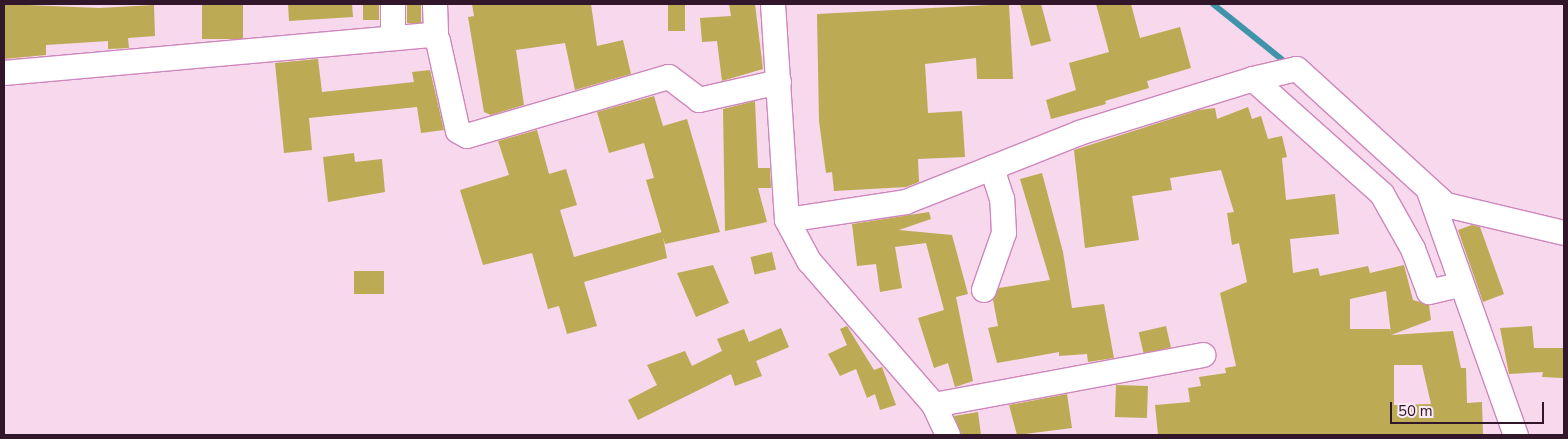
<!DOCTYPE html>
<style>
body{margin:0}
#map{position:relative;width:1568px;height:439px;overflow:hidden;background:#f7d8ed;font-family:"Nunito Sans",sans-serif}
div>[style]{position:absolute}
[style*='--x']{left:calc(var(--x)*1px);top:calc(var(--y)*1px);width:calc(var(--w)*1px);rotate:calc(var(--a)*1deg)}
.stream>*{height:6px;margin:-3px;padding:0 3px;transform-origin:3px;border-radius:3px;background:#4094aa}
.building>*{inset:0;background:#bcaa54;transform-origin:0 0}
.roads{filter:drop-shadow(1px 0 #ce87ba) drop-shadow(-1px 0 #ce87ba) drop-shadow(0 1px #ce87ba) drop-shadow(0 -1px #ce87ba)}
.minor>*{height:24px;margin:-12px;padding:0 12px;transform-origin:12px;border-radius:12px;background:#fff}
span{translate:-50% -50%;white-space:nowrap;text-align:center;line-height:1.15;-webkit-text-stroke:4px #faeaf5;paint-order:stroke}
.frame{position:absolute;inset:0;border:5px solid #32172b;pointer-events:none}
.scale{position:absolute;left:1390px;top:402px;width:154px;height:22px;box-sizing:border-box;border:2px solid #32172b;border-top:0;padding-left:6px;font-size:15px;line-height:18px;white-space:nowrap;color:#32172b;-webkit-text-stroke:4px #faeaf5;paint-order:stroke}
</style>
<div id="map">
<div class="stream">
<i style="--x:1213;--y:4;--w:97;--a:38.8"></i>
</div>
<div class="building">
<i style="clip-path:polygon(4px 4px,99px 8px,154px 5px,155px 36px,128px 38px,129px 48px,108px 49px,108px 41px,46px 45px,46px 55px,4px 59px)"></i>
<i style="left:202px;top:4px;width:41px;height:35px"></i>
<i style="clip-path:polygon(288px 4px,352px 4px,353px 17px,289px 21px)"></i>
<i style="left:363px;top:4px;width:16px;height:16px"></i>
<i style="left:407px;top:4px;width:14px;height:19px"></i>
<i style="clip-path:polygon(472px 4px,591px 4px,597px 46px,623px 40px,631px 74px,575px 90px,565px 43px,516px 50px,524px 105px,491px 115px,484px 112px,468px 17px,474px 16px)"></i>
<i style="left:668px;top:4px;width:17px;height:27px"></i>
<i style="clip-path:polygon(729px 4px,755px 4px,763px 69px,722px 81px,717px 41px,702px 42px,700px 18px,731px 16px)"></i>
<i style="clip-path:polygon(1009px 4px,1013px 79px,977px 79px,976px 58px,925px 64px,928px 113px,962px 111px,965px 157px,918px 159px,919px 182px,906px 187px,834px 191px,832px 172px,826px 173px,819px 121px,817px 14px)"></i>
<i style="clip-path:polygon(1020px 4px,1041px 4px,1051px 41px,1031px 46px)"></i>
<i style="clip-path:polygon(1096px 4px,1131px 4px,1140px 38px,1180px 27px,1191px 68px,1147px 81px,1149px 88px,1105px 101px,1106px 104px,1051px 119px,1046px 100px,1076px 90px,1069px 63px,1109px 52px)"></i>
<i style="clip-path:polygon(318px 59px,322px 92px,414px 82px,412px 72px,430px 70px,444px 130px,421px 133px,417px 107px,309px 118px,312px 150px,284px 153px,275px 63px)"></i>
<i style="clip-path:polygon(654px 96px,663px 126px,687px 119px,720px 232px,665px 244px,646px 180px,654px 178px,644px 143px,609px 153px,597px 112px)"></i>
<i style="clip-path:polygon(755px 101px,758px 168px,770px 168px,771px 188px,758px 188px,767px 222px,725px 231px,723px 109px)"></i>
<i style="clip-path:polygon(evenodd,1248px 107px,1252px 119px,1261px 116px,1268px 139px,1282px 136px,1287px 157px,1282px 158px,1286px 200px,1335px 194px,1339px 234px,1290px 239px,1293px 273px,1318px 268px,1320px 276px,1368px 266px,1370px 273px,1404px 265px,1413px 300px,1429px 305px,1431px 320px,1391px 335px,1453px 331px,1461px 368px,1466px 368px,1467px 403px,1482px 402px,1483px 435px,1158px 435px,1155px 405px,1190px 402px,1188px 388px,1201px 386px,1199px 377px,1226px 373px,1225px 368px,1236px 366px,1220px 293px,1247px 282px,1239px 243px,1232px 245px,1227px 213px,1234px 212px,1221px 170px,1170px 178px,1172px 190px,1132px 196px,1139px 240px,1085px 248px,1074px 150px,1199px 110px,1215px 108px,1217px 119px,1248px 107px,1386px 291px,1391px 334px,1390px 329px,1350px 329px,1350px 299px,1386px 291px,1248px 107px,1394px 365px,1422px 365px,1431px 404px,1394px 405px,1394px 365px)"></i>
<i style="clip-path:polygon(537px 130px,549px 174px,566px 169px,577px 205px,560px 210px,574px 257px,662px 232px,667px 258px,584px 282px,597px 326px,567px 334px,559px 306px,548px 309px,532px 253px,483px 265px,460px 190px,509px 175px,498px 141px)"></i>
<i style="clip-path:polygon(354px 153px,355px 162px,382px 159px,385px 192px,328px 202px,323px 157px)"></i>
<i style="clip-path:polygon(1042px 173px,1063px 252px,1072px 308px,1104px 304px,1114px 358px,1088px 362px,1087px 354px,1059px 356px,1059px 352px,997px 363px,988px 328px,998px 326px,993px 300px,999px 288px,1050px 280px,1020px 179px)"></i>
<i style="clip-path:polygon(929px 212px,931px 219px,899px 230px,952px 235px,968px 294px,956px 297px,973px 381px,955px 387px,948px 363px,934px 368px,918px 318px,944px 310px,926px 243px,895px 247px,902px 288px,880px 292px,876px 264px,857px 266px,852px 224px)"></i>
<i style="clip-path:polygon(1472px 225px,1480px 227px,1504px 294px,1483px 302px,1458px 230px)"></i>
<i style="left:772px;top:252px;width:18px;height:22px;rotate:77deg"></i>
<i style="clip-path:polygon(713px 265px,729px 303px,696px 317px,677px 273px)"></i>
<i style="left:354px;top:271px;width:30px;height:23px"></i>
<i style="clip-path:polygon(847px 326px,874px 370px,882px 367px,896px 405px,880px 410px,875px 394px,867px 398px,856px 369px,840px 376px,828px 354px,847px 345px,840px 329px)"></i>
<i style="left:1166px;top:326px;width:22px;height:28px;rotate:77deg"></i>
<i style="clip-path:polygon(1532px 326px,1534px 348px,1564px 348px,1564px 378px,1542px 377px,1543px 372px,1509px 374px,1500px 328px)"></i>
<i style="clip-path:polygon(781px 328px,789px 347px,756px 361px,762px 376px,735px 386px,731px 374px,638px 420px,628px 400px,657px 385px,647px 365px,685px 351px,692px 366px,722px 351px,717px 339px,744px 329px,749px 342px)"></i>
<i style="left:1116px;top:385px;width:32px;height:32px;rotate:2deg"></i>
<i style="clip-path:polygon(1067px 394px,1072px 428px,1017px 435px,1009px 405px)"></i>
<i style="clip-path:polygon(978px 412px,981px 435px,962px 435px,954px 416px)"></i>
</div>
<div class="roads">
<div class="minor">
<i style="--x:393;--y:4;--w:32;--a:90"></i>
<i style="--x:435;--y:4;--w:34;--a:88"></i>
<i style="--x:773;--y:4;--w:216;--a:86.3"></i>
<i style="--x:787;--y:220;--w:47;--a:61.8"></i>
<i style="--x:809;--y:261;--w:191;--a:49"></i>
<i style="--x:934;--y:405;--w:274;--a:-10.5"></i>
<i style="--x:4;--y:73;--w:428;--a:-5.1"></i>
<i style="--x:430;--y:35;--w:10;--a:37"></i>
<i style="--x:438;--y:41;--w:92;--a:77.5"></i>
<i style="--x:458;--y:131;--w:10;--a:29"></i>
<i style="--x:467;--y:136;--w:210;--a:-16.3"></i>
<i style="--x:669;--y:77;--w:38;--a:37"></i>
<i style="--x:699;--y:100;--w:82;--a:-12.7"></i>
<i style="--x:1253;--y:79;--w:45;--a:-12.8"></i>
<i style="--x:1297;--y:69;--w:202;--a:42.4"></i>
<i style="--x:1446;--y:205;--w:121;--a:13.3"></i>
<i style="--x:1430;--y:194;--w:256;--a:70.4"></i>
<i style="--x:787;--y:220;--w:120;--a:-8.6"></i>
<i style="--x:906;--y:202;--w:186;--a:-21.7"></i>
<i style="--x:1079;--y:133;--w:182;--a:-17.2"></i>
<i style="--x:1253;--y:79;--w:173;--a:41.7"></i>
<i style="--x:1382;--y:194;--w:63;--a:60.6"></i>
<i style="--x:1413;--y:249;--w:46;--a:69.6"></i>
<i style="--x:1429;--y:292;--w:32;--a:-13"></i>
<i style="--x:984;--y:290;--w:60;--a:-70.7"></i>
<i style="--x:1004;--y:233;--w:34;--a:-93"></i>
<i style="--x:1002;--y:199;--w:33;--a:-108"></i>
<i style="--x:934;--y:405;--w:33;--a:65"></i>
</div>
</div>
<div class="frame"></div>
<div class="scale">50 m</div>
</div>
